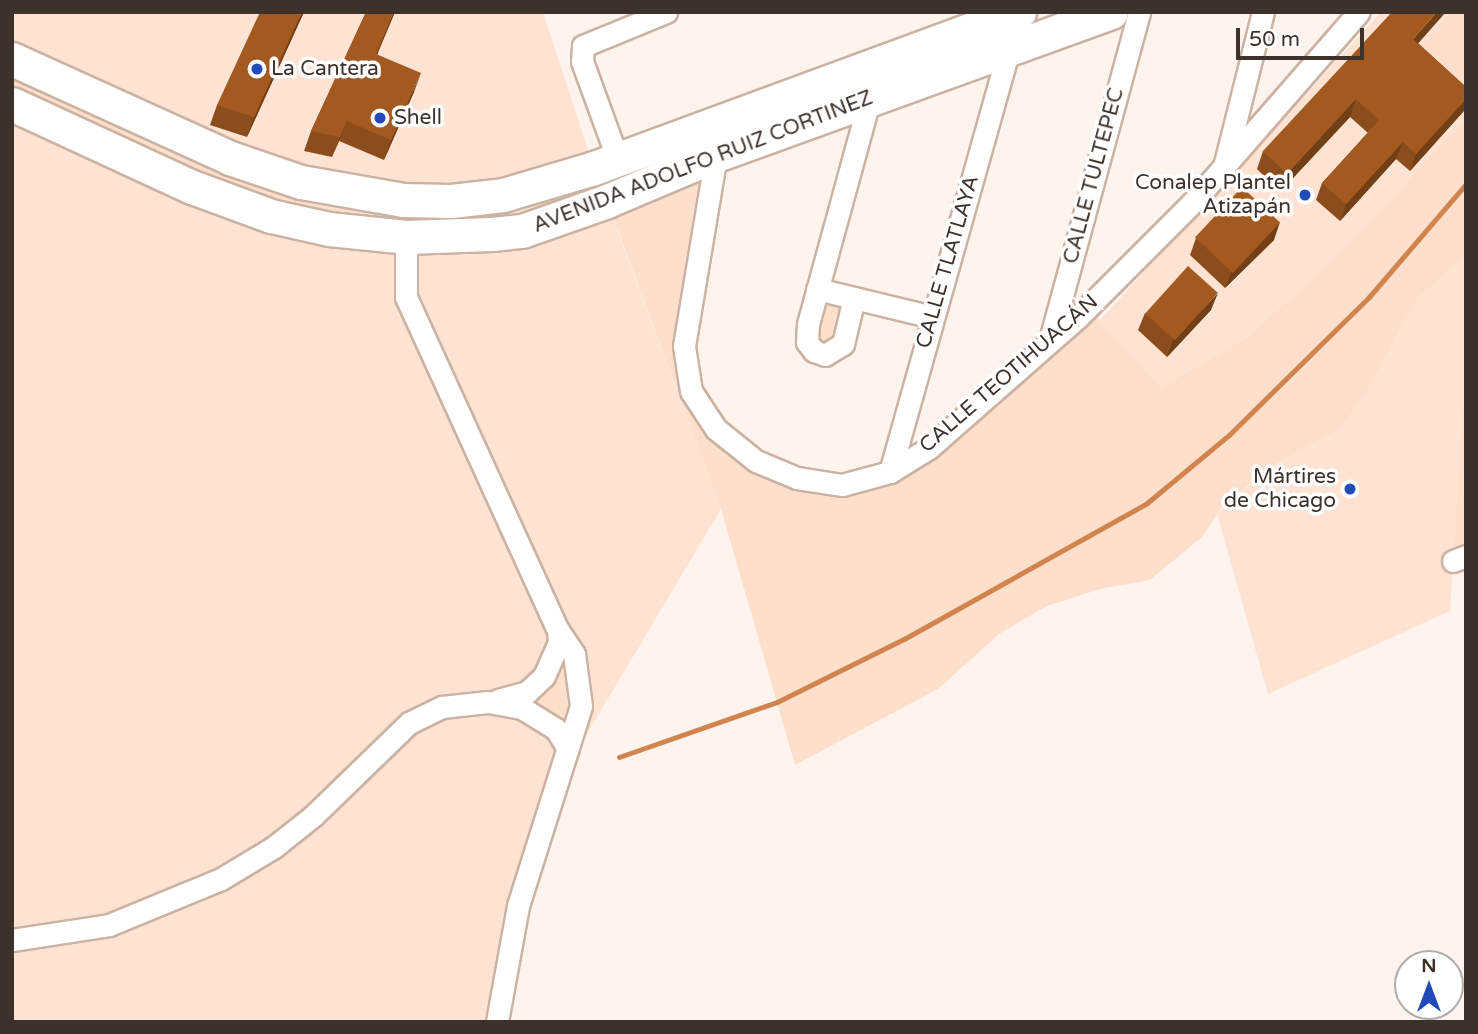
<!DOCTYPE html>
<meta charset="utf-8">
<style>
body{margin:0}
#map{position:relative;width:1478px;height:1034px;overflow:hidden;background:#fef4ed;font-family:"Varela Round",sans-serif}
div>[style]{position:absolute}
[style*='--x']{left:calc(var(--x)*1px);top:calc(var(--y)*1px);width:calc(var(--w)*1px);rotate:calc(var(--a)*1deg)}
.built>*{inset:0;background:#fee3d2}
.green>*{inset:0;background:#fedfcb}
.stream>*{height:5px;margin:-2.5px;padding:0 2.5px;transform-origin:2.5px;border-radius:2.5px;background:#d1844d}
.roads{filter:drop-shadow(2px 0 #cbb2a2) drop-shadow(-2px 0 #cbb2a2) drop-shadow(0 2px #cbb2a2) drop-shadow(0 -2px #cbb2a2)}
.street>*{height:21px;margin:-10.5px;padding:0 10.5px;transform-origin:10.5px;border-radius:10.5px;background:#fff}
.primary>*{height:33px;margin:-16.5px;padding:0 16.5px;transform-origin:16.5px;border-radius:16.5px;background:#fff}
.wall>*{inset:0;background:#8c4d1c}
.shaded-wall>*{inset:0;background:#723f16}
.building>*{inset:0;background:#a35a20;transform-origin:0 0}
.dots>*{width:19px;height:19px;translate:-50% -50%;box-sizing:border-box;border:4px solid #fff;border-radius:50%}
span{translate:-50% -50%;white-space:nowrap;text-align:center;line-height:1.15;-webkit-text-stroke:7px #fff;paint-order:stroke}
.poi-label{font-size:21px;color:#3c322b}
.left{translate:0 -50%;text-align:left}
.right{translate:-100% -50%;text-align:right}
.street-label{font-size:21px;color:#3c322b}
.frame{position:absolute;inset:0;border:14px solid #3c322b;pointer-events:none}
.north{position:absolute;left:1394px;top:950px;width:70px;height:70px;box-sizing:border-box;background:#fff;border:2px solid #b1adaa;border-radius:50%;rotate:0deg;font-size:19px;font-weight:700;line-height:28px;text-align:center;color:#3c322b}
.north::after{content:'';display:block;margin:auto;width:24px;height:32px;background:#224ab8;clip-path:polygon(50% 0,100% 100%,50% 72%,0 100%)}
.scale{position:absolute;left:1236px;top:28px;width:128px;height:32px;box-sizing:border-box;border:4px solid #3c322b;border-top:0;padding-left:9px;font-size:21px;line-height:24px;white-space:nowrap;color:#3c322b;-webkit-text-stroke:5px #fff;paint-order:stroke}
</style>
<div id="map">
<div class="built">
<i style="clip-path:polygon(12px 12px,543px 12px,594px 168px,721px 509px,554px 789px,497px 1022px,12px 1022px)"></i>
<i style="clip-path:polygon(1381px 12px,1466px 12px,1466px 118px,1334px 258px,1246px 338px,1161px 387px,1100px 320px)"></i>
<i style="clip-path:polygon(1466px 255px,1466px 343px,1450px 611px,1268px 694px,1217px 514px,1266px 470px,1339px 430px,1367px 392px,1417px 299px)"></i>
</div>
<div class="green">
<i style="clip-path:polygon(1452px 12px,1466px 12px,1466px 108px,1416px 52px)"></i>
<i style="clip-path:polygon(12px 59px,301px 182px,511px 193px,522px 231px,329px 229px,12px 106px)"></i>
<i style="clip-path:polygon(1466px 118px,1466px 255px,1417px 299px,1367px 392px,1339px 430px,1266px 470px,1222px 507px,1202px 537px,1150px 580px,1100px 589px,1047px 606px,999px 634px,938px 689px,795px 765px,721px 509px,607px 201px,716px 155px,684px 346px,716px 429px,797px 478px,890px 472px,1088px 307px,1161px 387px,1246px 338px,1334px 258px)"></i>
<i style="clip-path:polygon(817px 289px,854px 298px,825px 355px,808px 324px)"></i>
<i style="clip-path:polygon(1466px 343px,1466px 556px,1453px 561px)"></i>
<i style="clip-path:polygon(559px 643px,574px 654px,575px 733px,516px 696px)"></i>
</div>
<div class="stream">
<i style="--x:619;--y:757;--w:167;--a:-19.2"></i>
<i style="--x:777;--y:702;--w:142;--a:-26.4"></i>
<i style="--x:904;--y:639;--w:278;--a:-29.2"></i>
<i style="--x:1147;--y:503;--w:107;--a:-39.7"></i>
<i style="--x:1229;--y:435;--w:197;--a:-44.6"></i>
<i style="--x:1369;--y:297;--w:149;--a:-49.4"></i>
</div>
<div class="roads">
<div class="street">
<i style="--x:716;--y:155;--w:194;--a:99.5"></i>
<i style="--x:684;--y:346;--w:46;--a:81.2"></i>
<i style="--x:691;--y:391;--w:45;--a:56.7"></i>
<i style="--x:716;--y:429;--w:51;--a:38.7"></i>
<i style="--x:756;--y:461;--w:44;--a:22.5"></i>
<i style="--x:797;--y:478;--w:46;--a:8.8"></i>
<i style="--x:842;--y:485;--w:50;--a:-15.2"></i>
<i style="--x:890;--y:472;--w:46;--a:-31.6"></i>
<i style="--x:929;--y:448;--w:197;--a:-41.3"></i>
<i style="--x:1077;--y:318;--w:164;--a:-45"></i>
<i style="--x:1193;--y:202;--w:252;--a:-48.9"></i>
<i style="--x:618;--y:160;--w:105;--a:-110"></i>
<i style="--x:582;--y:61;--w:15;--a:-86"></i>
<i style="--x:583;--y:46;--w:90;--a:-22.3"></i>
<i style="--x:1225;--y:163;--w:156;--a:-75.9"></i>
<i style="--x:406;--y:237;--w:60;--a:90"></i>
<i style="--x:406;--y:297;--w:366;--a:65.5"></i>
<i style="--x:558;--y:630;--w:29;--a:56"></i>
<i style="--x:574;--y:654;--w:52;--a:82.3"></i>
<i style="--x:581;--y:706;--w:210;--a:107.5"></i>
<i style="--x:518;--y:906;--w:118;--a:100.3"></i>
<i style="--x:817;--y:289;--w:119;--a:13.6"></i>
<i style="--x:854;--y:298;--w:47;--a:103.4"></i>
<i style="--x:843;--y:344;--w:21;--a:149"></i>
<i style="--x:825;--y:355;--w:12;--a:-160"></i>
<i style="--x:814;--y:351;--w:11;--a:-128"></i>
<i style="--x:807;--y:342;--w:18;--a:-87"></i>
<i style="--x:808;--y:324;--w:234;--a:-74.7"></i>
<i style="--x:1050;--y:340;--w:340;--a:-74.8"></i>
<i style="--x:890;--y:472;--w:437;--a:-74.3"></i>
<i style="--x:1453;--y:561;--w:14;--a:-21"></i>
<i style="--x:498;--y:700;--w:30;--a:-15"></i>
<i style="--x:527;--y:692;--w:23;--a:-43"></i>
<i style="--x:544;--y:676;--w:36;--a:-66"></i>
<i style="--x:559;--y:643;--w:13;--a:-94"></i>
<i style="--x:12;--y:940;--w:98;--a:-8.8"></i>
<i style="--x:109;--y:925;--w:121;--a:-22.3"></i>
<i style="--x:221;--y:879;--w:62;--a:-31.1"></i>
<i style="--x:274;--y:847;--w:50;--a:-38.5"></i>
<i style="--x:313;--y:816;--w:134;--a:-44.1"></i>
<i style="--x:409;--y:723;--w:37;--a:-26"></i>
<i style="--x:442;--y:707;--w:46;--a:-6.2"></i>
<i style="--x:488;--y:702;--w:35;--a:10"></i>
<i style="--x:522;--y:708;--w:40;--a:32"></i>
<i style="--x:556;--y:729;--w:23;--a:59"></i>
</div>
<div class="primary">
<i style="--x:12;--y:59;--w:239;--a:24.4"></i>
<i style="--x:230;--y:158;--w:75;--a:18.7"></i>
<i style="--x:301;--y:182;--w:104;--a:10"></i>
<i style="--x:403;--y:200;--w:48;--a:1.2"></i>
<i style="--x:451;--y:201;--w:52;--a:-6.6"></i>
<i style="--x:503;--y:195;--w:95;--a:-16.5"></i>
<i style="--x:594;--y:168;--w:453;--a:-20.2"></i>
<i style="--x:12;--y:104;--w:198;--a:24.8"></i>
<i style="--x:192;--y:187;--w:84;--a:20.2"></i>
<i style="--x:271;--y:216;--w:59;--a:12.6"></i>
<i style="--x:329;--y:229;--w:77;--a:5.9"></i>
<i style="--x:406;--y:237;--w:86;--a:-2"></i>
<i style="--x:492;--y:234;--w:30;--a:-6"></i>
<i style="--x:522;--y:231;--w:90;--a:-19.4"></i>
<i style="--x:607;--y:201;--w:118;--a:-22.9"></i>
<i style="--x:716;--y:155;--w:420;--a:-19.9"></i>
</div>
</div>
<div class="wall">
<i style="clip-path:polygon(304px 12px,247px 137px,210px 125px,217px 105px)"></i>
<i style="clip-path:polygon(366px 12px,395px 12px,377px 54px,414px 92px,384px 160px,339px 141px,332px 157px,304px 151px,311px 131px)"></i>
<i style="clip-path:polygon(1418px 43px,1466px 87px,1466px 108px,1410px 171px,1396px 159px,1340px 221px,1316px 200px,1322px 183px,1368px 133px,1350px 117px,1280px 192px,1257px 169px,1263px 151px)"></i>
<i style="clip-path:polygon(1196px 238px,1274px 240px,1225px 288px,1190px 255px)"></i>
<i style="clip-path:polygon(1211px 310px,1167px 357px,1138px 330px,1145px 313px)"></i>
</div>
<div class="shaded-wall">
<i style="clip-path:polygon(302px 12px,304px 12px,247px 137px,254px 117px)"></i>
<i style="clip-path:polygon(394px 12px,395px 12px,369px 74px,376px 54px)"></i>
<i style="clip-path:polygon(1437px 12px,1446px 12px,1407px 56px,1413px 39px)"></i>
<i style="clip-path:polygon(421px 73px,414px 92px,384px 160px,391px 140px)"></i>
<i style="clip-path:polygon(1356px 99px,1350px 117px,1280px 192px,1287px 174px)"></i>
<i style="clip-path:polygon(1466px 99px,1465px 110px,1410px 171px,1416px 154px)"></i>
<i style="clip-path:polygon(347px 121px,339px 141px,332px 157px,340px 137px)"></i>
<i style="clip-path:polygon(1403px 142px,1396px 159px,1340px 221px,1346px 204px)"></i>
<i style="clip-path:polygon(1280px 222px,1274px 240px,1225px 288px,1232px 271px)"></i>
<i style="clip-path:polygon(1218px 293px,1211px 310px,1167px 357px,1173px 340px)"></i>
</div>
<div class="building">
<i style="clip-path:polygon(260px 12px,302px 12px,254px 117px,217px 105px)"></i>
<i style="clip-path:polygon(366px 12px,394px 12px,376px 54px,421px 73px,391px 140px,347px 121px,340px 137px,311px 131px)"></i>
<i style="clip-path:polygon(1392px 12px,1437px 12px,1413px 39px,1466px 87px,1466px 99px,1416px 154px,1403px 142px,1346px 204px,1322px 183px,1379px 120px,1356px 99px,1287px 174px,1263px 151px)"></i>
<i style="left:1242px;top:187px;width:52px;height:69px;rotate:43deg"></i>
<i style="left:1188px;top:266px;width:40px;height:64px;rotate:42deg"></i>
</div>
<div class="dots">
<i style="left:257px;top:69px;background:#224ab8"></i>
<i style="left:380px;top:118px;background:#224ab8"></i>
<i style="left:1305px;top:195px;background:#224ab8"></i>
<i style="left:1350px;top:489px;background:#224ab8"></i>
</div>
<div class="poi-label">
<span class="left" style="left:271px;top:69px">La Cantera</span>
<span class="left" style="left:394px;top:118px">Shell</span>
<span class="right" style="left:1291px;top:195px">Conalep Plantel<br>Atizapán</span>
<span class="right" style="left:1336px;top:489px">Mártires<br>de Chicago</span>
</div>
<div class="street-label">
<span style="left:703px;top:162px;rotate:-21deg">AVENIDA ADOLFO RUIZ CORTINEZ</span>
<span style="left:1094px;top:176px;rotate:-75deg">CALLE TULTEPEC</span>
<span style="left:948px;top:262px;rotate:-74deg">CALLE TLATLAYA</span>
<span style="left:1009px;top:374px;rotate:-41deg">CALLE TEOTIHUACÁN</span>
</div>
<div class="frame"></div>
<div class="north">N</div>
<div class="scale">50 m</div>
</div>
